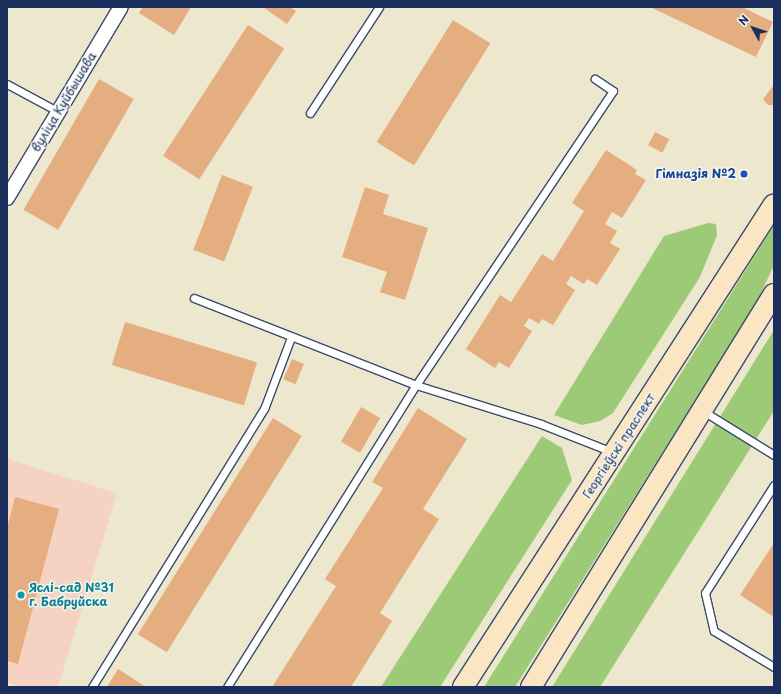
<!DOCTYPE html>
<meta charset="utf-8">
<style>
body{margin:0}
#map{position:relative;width:781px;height:694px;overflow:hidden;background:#ece7cd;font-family:"Playpen Sans",sans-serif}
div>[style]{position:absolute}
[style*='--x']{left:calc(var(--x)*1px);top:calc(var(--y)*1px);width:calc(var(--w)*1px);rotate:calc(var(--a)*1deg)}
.built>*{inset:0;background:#f6d2c3}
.green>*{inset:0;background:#9dca77}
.building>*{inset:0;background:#e4ae81;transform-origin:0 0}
.roads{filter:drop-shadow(1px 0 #3a4b6f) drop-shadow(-1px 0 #3a4b6f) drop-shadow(0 1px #3a4b6f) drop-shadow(0 -1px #3a4b6f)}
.service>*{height:7px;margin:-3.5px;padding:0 3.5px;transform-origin:3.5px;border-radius:3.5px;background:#fff}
.minor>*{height:14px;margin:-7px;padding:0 7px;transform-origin:7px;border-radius:7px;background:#fff}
.secondary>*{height:20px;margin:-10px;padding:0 10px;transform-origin:10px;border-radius:10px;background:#fbe6c4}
.dots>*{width:11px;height:11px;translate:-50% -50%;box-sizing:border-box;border:2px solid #f6f6f2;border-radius:50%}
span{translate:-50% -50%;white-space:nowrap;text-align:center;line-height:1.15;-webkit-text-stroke:3px #f6f6f2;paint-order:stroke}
.street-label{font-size:12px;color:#1b2f5e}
.transit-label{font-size:12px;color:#164399;font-weight:700}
.right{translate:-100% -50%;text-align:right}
.culture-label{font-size:12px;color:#0d838f;font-weight:700}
.left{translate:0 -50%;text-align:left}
.frame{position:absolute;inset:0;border:8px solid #1b2f5e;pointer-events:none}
.north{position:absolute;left:733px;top:8px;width:40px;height:40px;-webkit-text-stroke:3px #f6f6f2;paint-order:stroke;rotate:310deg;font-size:11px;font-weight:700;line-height:16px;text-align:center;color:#1b2f5e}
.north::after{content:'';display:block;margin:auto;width:14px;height:18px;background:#1b2f5e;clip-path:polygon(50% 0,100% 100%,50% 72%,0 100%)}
</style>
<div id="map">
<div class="built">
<i style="clip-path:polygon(7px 459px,117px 493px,58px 687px,20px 687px,7px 683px)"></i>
</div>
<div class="green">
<i style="clip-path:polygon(708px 223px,716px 224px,717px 235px,700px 277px,613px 413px,600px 421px,582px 425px,554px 415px,664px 236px)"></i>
<i style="clip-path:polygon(774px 225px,774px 265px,757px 302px,515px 687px,484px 687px)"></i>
<i style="clip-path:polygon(774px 330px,774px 411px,600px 687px,552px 687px)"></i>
<i style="clip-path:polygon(542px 436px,562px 448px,572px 480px,440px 687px,381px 687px)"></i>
</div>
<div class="building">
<i style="clip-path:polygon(143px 7px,191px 7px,174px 35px,139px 13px)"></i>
<i style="clip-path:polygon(263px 7px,290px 7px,296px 11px,287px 24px)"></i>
<i style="clip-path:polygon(650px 7px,742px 7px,773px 22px,756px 57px)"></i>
<i style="left:453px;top:20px;width:44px;height:144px;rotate:32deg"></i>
<i style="left:248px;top:25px;width:43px;height:156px;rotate:33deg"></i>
<i style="left:99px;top:79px;width:40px;height:151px;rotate:30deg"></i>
<i style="clip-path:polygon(774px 85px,774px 105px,768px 105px,763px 99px)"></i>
<i style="left:655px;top:132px;width:16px;height:15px;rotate:27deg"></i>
<i style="clip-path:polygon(606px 150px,637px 170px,635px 174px,646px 180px,622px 218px,612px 212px,605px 224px,617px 231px,610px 243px,620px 249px,597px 285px,587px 279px,584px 284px,571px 276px,566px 284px,575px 290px,553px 325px,542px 319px,539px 324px,529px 318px,524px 326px,532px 331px,509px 368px,499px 362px,495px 368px,466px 349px,500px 295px,511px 302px,542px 254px,553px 261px,584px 211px,572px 203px)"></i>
<i style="left:222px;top:175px;width:33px;height:80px;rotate:21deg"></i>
<i style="clip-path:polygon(365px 187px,389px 195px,383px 214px,428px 228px,405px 300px,380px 292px,387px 272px,342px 257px)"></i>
<i style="left:125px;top:322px;width:138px;height:45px;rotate:17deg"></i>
<i style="left:292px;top:359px;width:13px;height:22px;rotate:23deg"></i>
<i style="left:361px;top:407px;width:22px;height:40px;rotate:30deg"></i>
<i style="clip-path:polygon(418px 408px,467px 439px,423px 509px,439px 519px,380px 613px,392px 621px,351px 687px,272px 687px,336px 586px,325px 579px,383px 488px,372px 482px)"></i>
<i style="left:273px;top:418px;width:34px;height:255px;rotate:32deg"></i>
<i style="clip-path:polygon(15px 497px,59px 509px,18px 664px,7px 661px,7px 529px)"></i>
<i style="clip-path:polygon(774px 543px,774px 617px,740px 595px)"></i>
<i style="clip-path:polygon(118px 669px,146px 687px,107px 687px)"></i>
</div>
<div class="roads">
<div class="service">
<i style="--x:7;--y:84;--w:59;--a:28.3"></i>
<i style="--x:310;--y:113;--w:126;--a:-56.9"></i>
<i style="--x:194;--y:298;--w:238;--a:21.4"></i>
<i style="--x:416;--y:385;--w:354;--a:-56.2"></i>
<i style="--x:613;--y:91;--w:22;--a:-146"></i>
<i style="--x:703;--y:411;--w:84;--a:31.8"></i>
<i style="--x:774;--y:485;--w:128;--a:122.6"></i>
<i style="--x:705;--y:593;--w:39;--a:77"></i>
<i style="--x:714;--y:631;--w:70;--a:31"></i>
<i style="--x:92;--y:687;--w:327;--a:-58.3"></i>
<i style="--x:264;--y:409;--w:77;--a:-69.4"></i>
<i style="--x:227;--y:687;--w:356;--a:-58"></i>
<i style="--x:416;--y:385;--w:131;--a:17.3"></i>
<i style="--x:541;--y:424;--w:76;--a:21.5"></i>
</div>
<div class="minor">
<i style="--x:7;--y:198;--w:222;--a:-59.2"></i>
</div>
<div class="secondary">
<i style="--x:463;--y:687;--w:574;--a:-57.22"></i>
<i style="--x:531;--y:687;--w:462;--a:-58.3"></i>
</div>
</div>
<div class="dots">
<i style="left:744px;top:174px;background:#1a4fb4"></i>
<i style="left:21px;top:595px;background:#0f9aa8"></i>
</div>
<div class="street-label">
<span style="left:64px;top:102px;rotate:-59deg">вуліца Куйбышава</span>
<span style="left:619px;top:446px;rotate:-57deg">Георгіеўскі праспект</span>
</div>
<div class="transit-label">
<span class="right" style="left:736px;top:174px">Гімназія №2</span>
</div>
<div class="culture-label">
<span class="left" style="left:29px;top:595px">Яслі-сад №31<br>г. Бабруйска</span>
</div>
<div class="frame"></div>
<div class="north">N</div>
</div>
